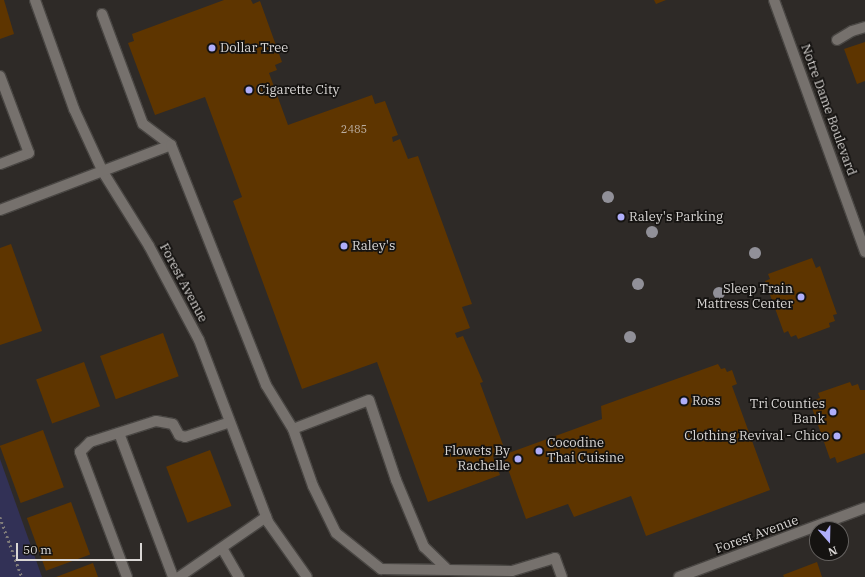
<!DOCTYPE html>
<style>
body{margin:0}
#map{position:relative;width:865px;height:577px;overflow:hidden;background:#2e2a27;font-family:"IBM Plex Serif",serif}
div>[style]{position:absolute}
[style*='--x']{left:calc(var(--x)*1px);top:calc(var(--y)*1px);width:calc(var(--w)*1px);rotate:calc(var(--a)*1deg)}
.green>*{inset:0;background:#323156}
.building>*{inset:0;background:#5e3500;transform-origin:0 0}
.path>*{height:2.5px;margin-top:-1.25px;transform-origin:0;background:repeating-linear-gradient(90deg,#7f7b79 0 2px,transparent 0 5px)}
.roads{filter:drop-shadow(1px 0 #494643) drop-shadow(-1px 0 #494643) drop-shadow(0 1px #494643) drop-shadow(0 -1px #494643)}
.minor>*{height:10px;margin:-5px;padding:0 5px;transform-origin:5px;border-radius:5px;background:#76716d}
.trees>*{width:12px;height:12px;margin:-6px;border-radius:50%;background:#919098}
.dots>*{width:11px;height:11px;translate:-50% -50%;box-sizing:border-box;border:2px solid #151311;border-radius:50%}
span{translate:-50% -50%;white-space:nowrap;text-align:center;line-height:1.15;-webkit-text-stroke:3.5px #151311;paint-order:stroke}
.number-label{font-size:11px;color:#bbaea0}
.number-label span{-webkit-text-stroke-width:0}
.poi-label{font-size:13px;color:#dad7d5}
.left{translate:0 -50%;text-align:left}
.right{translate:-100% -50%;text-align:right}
.street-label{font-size:13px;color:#dad7d5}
.north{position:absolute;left:809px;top:521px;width:40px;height:40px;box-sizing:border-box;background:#151311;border:1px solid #64615f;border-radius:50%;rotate:160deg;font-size:11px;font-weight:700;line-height:16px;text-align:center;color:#dad7d5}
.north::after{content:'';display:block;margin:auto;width:14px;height:18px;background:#afaefa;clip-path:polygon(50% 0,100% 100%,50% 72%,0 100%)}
.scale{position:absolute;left:16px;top:543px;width:126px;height:18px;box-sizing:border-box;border:2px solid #dad7d5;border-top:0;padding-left:5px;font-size:12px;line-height:14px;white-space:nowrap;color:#dad7d5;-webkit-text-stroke:3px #151311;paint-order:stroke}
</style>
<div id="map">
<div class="green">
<i style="clip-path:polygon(0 459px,42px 577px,0 577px)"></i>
</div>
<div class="building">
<i style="clip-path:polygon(0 0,4px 0,14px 34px,0 39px)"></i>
<i style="clip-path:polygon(224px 0,251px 0,253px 4px,260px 1px,282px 62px,275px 65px,277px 70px,269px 73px,288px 125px,372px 95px,375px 104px,385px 101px,398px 135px,392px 137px,393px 142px,400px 139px,408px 159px,418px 156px,472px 304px,462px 307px,470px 328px,455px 333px,457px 338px,463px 336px,483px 382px,480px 383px,503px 445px,497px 447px,500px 455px,493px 457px,500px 475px,428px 502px,377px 362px,302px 389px,233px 201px,242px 197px,205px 97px,155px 115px,128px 43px,134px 41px,132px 34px)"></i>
<i style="clip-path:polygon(654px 0,666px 0,656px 4px)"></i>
<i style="clip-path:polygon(865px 42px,865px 81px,857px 84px,844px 49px)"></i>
<i style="clip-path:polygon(11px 244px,42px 331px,0 345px,0 248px)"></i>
<i style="clip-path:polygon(812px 258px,816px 268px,820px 266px,837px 314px,833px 315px,835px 321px,829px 323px,830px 327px,798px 339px,796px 335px,791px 337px,788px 331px,784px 333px,765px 281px,770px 279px,768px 274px)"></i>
<i style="left:163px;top:333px;width:46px;height:67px;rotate:70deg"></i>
<i style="left:84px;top:362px;width:47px;height:51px;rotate:70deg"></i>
<i style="clip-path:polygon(718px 364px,721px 369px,725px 368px,727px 372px,732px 370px,737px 384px,732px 386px,770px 490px,646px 536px,631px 496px,574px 517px,568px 504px,526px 519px,503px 455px,602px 419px,601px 406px)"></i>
<i style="clip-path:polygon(850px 382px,852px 386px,858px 384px,860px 390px,865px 390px,865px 453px,837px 463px,835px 457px,830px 459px,812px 408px,817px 406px,814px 400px,820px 398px,818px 393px)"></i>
<i style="left:43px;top:430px;width:61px;height:46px;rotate:70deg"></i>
<i style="left:210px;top:450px;width:60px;height:47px;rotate:69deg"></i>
<i style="left:71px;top:502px;width:56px;height:47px;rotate:70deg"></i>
<i style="clip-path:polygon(817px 562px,822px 577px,784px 577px,783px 575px)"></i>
<i style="clip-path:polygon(93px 563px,98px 577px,56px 577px)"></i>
</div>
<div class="path">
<i style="--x:0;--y:517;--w:64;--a:69.9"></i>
</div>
<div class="roads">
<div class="minor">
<i style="--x:35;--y:0;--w:116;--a:70.3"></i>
<i style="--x:74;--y:109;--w:69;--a:65.3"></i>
<i style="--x:103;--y:172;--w:87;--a:58.1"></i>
<i style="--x:149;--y:246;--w:106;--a:62"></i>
<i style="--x:199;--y:340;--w:195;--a:69.2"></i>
<i style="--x:268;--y:522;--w:67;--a:54.7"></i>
<i style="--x:774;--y:0;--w:268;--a:70.1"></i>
<i style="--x:102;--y:14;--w:117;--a:69.6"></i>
<i style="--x:143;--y:124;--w:35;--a:37"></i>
<i style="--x:837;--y:40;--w:17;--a:-31"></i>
<i style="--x:852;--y:31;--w:14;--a:-17"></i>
<i style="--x:0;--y:76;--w:82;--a:69.4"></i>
<i style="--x:29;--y:153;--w:31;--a:159"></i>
<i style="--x:0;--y:210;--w:183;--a:-20.8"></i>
<i style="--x:171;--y:145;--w:258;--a:68.4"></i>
<i style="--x:266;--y:385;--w:52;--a:58.5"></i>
<i style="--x:119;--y:433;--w:154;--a:69.4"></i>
<i style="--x:222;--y:548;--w:34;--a:60"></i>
<i style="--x:448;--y:570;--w:33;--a:-136"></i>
<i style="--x:424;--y:547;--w:73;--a:-112.7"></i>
<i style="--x:396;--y:480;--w:84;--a:-108.6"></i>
<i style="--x:369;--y:400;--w:81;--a:159.1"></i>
<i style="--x:293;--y:429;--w:60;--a:70.7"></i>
<i style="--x:313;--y:486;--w:52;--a:63.9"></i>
<i style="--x:336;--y:533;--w:58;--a:38.7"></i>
<i style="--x:381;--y:569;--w:67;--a:0.9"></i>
<i style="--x:448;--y:570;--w:64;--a:0.9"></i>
<i style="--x:512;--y:571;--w:45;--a:-16.8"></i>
<i style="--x:555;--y:558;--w:20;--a:70"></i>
<i style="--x:127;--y:577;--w:134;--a:-110.6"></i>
<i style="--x:80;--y:452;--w:14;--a:-45"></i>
<i style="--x:90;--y:442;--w:69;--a:-17.7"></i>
<i style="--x:156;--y:421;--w:17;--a:10"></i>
<i style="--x:173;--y:424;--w:13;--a:61"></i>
<i style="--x:179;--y:435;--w:6;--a:18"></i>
<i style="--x:185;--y:437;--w:47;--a:-18.4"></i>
<i style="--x:179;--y:577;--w:106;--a:-34.6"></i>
<i style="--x:679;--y:577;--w:198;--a:-20.4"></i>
</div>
</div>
<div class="trees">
<i style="left:608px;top:197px"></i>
<i style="left:652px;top:232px"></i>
<i style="left:755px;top:253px"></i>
<i style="left:638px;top:284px"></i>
<i style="left:719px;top:293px"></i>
<i style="left:630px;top:337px"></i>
</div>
<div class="dots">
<i style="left:212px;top:48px;background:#afaefa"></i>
<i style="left:249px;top:90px;background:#afaefa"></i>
<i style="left:621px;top:217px;background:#afaefa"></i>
<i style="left:344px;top:246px;background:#afaefa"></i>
<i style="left:801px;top:297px;background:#afaefa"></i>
<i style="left:684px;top:401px;background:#afaefa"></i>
<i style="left:833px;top:412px;background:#afaefa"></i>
<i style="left:837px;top:436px;background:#afaefa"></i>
<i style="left:539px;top:451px;background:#afaefa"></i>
<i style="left:518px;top:459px;background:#afaefa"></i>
</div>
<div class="number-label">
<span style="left:354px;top:129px">2485</span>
</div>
<div class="poi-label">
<span class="left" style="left:220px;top:48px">Dollar Tree</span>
<span class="left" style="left:257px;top:90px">Cigarette City</span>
<span class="left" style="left:629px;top:217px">Raley's Parking</span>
<span class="left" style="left:352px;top:246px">Raley's</span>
<span class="right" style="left:793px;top:297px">Sleep Train<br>Mattress Center</span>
<span class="left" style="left:692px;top:401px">Ross</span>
<span class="right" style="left:825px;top:412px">Tri Counties<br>Bank</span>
<span class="right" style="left:829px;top:436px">Clothing Revival - Chico</span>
<span class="left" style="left:547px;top:451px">Cocodine<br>Thai Cuisine</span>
<span class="right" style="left:510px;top:459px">Flowets By<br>Rachelle</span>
</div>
<div class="street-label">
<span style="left:828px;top:110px;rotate:70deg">Notre Dame Boulevard</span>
<span style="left:183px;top:283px;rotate:62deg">Forest Avenue</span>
<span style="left:757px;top:535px;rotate:-20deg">Forest Avenue</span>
</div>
<div class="north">N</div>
<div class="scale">50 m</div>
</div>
